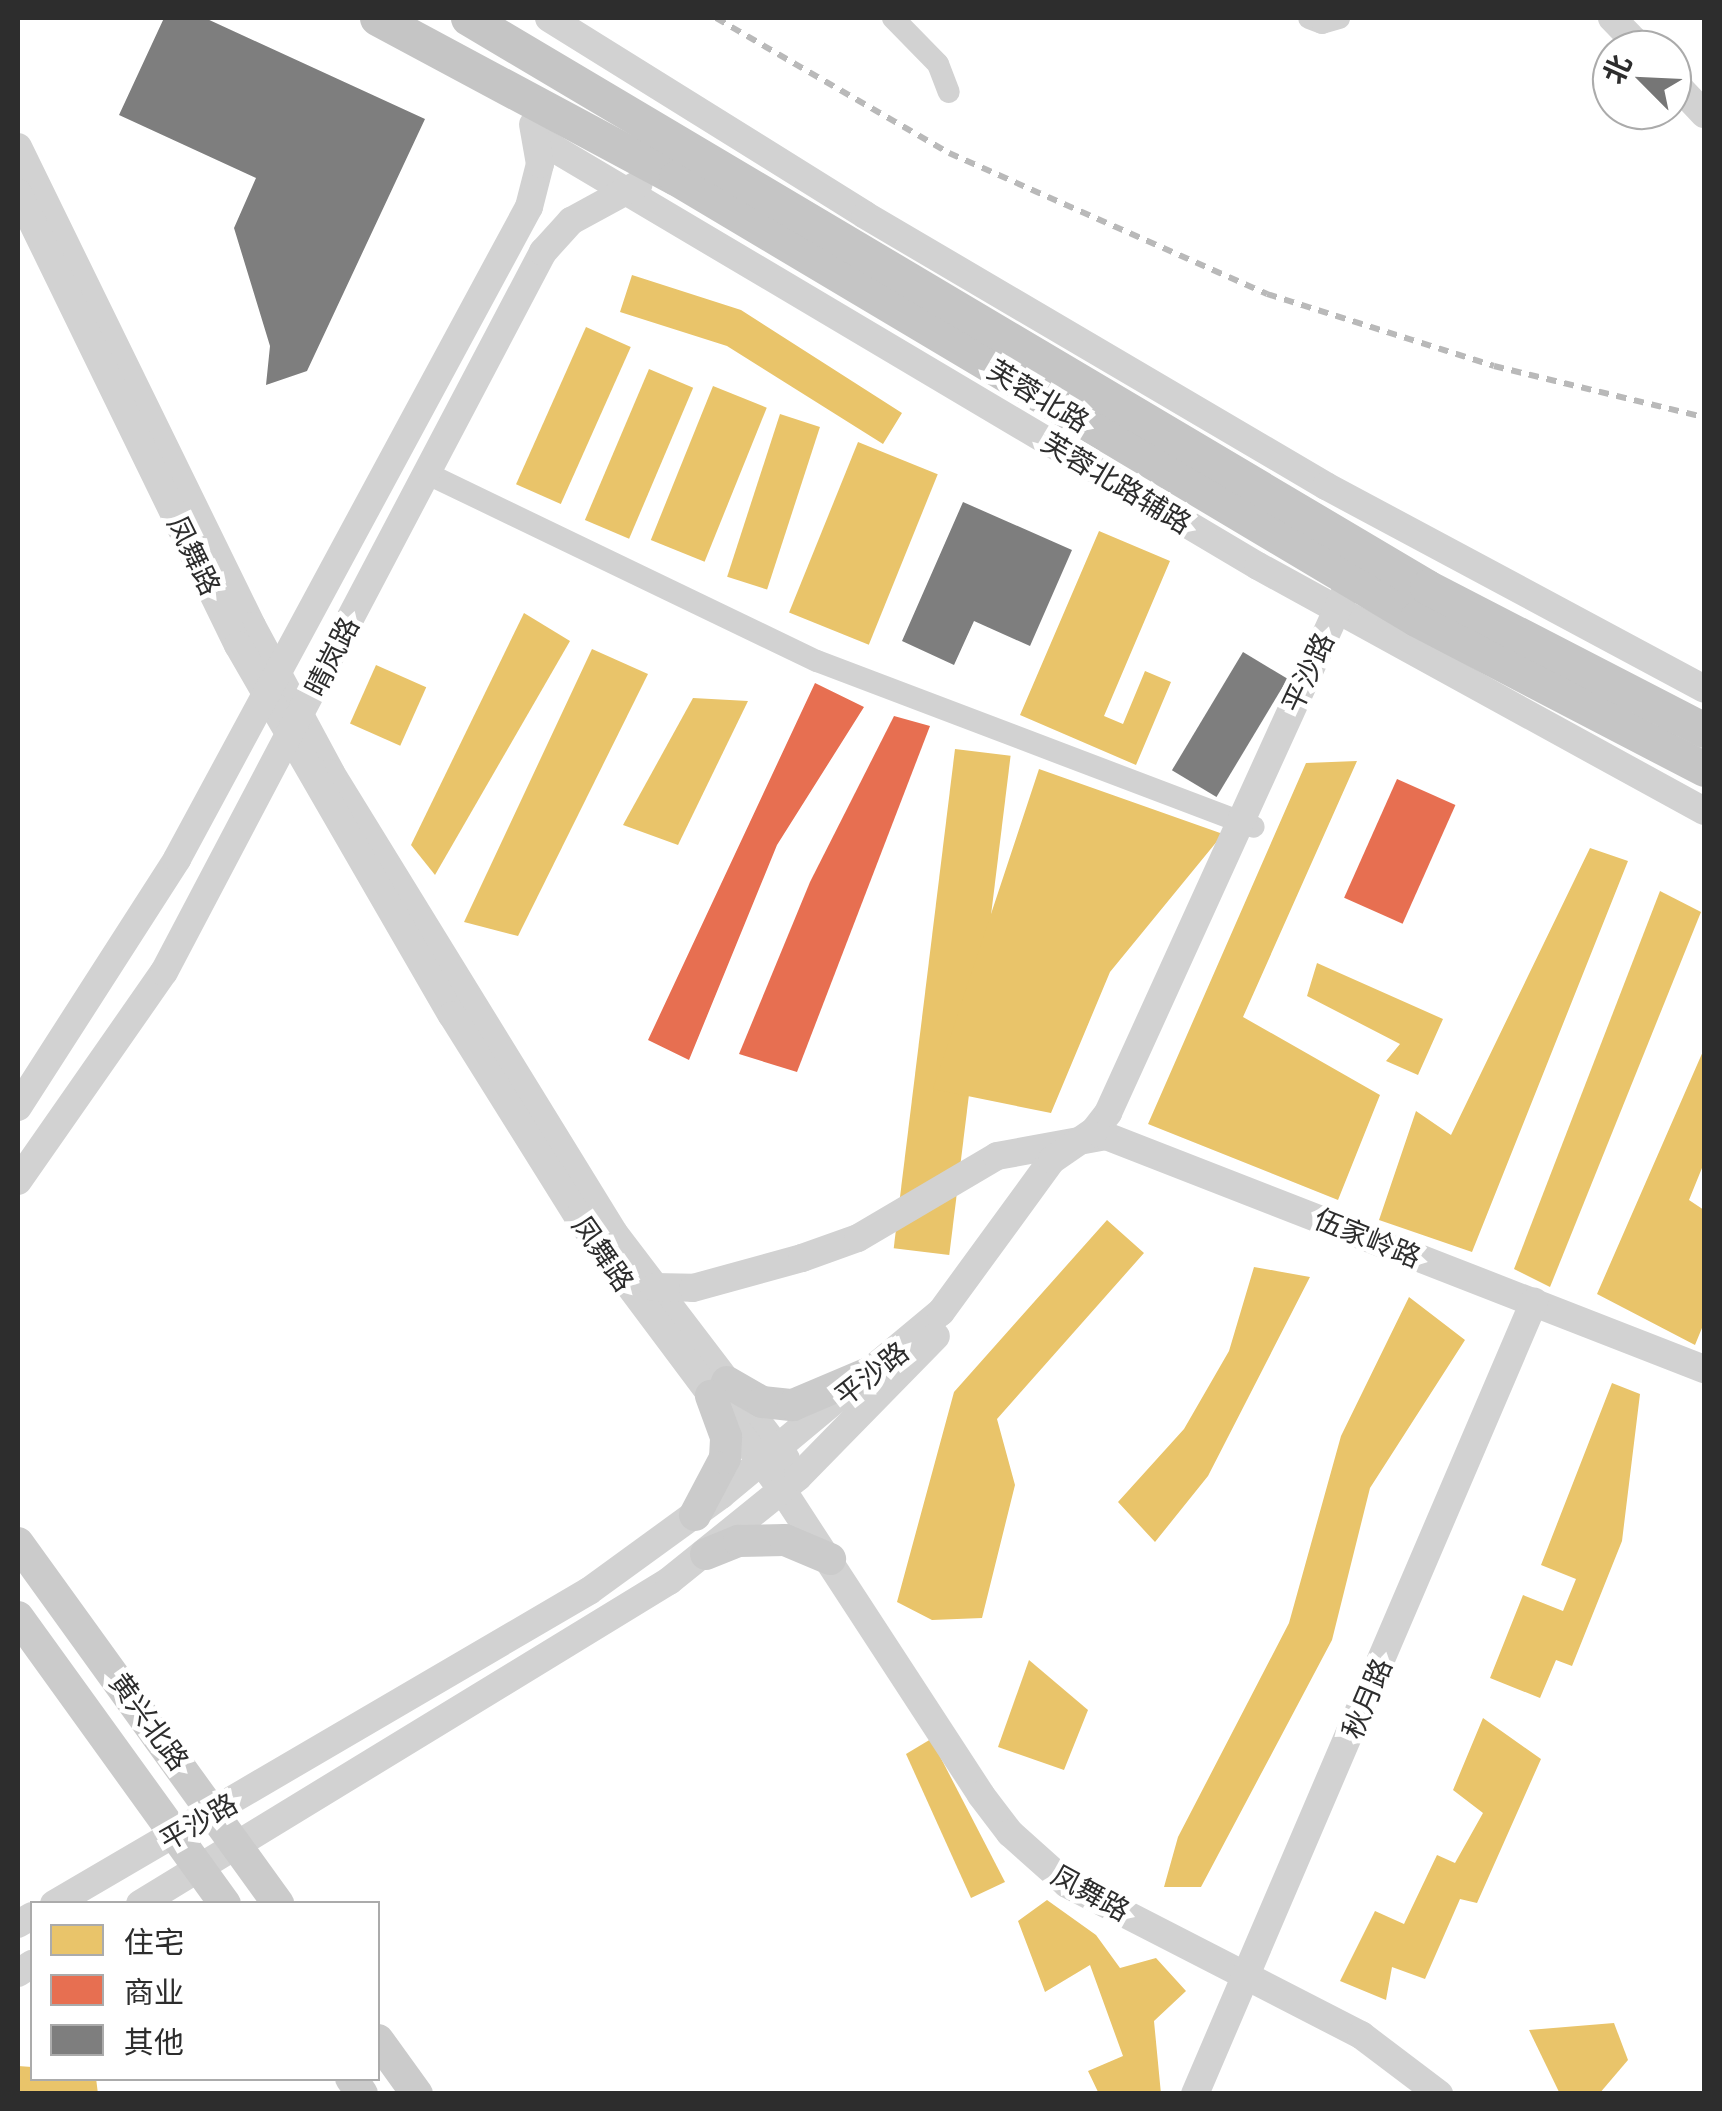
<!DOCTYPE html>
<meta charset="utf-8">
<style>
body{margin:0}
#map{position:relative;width:1722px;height:2111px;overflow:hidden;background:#fff;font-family:"Open Sans","Noto Sans SC",sans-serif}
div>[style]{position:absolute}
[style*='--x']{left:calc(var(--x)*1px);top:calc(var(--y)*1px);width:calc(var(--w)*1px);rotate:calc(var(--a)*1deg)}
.homes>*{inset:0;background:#e9c46a;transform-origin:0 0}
.shops>*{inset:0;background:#e76f51;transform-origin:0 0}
.building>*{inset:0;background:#7e7e7e;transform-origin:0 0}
.minor>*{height:22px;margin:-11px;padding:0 11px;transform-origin:11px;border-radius:11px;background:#d2d2d2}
.tertiary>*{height:28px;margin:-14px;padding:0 14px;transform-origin:14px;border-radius:14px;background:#d2d2d2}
.secondary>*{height:32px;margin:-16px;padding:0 16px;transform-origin:16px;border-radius:16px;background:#cbcbcb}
.primary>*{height:35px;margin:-17.5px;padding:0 17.5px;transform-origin:17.5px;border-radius:17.5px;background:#c5c5c5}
.rail>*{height:6px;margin-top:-3px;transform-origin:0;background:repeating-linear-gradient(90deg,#b9b9b9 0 10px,transparent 0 18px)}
span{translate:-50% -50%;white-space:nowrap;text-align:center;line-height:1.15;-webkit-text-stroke:10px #fff;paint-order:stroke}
.street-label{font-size:28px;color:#2d2d2d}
.frame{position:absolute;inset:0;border:20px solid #2d2d2d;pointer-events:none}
.legend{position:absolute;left:30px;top:1901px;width:350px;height:180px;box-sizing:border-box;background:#fff;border:2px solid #ababab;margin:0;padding:12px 18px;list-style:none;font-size:30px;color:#2d2d2d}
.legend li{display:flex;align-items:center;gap:20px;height:50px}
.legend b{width:50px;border:2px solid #ababab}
.north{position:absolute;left:1592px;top:30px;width:100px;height:100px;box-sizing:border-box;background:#fff;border:2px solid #ababab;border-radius:50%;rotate:294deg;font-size:28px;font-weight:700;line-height:40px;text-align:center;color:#2d2d2d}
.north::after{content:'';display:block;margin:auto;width:35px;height:45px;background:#767676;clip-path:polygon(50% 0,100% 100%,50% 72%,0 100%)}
</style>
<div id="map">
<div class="homes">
<i style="clip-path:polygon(632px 275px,741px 310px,902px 413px,883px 444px,727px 346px,620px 312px)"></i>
<i style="left:586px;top:327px;width:49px;height:172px;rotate:24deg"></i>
<i style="left:649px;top:369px;width:48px;height:164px;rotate:23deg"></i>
<i style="left:713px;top:386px;width:58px;height:166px;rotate:22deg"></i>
<i style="left:780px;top:414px;width:42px;height:171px;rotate:18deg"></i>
<i style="left:858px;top:442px;width:86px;height:184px;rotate:22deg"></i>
<i style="clip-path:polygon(1099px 531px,1170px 561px,1104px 716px,1123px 724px,1145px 671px,1171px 682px,1136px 765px,1020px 715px)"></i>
<i style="clip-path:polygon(524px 613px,570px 641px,435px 875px,411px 845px)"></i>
<i style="clip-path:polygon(592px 649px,648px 674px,518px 936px,464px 922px)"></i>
<i style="left:376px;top:665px;width:55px;height:64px;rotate:24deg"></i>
<i style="clip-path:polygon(693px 698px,748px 701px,678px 845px,623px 825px)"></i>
<i style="left:955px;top:749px;width:56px;height:503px;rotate:7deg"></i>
<i style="clip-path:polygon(1357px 761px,1243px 1017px,1380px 1095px,1338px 1200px,1148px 1124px,1306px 763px)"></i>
<i style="clip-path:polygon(1039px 769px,1223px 834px,1110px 972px,1051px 1113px,933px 1089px)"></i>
<i style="clip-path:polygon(1590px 848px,1628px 861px,1472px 1252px,1379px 1220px,1416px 1111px,1451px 1135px)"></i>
<i style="clip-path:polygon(1660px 891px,1701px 912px,1550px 1287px,1514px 1269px)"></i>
<i style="clip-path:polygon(1317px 963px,1443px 1019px,1418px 1075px,1386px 1061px,1400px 1044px,1307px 996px)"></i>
<i style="clip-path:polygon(1704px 1049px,1704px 1163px,1689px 1200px,1704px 1210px,1704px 1323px,1695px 1345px,1597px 1294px)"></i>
<i style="clip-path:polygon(1107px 1220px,1144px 1253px,997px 1419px,1015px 1485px,982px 1618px,932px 1620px,897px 1602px,954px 1392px)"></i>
<i style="clip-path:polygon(1254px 1267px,1310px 1277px,1208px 1476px,1155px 1542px,1118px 1502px,1184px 1429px,1229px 1351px)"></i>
<i style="clip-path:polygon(1409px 1297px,1465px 1340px,1370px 1488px,1332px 1640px,1201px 1887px,1164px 1887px,1178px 1837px,1289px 1623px,1341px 1436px)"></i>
<i style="clip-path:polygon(1612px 1383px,1640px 1394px,1622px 1541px,1572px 1666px,1556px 1660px,1540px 1698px,1490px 1678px,1523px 1595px,1563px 1611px,1576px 1579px,1541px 1565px)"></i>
<i style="clip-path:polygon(1029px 1660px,1088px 1710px,1064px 1770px,998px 1747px)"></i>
<i style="clip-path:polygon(1483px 1718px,1541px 1759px,1477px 1903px,1460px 1899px,1425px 1979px,1392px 1967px,1386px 2000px,1340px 1981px,1375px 1911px,1404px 1924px,1437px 1855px,1455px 1863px,1483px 1813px,1453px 1790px)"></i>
<i style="clip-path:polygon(931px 1739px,1005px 1882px,971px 1898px,906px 1754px)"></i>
<i style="clip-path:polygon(1047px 1900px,1096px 1935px,1120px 1968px,1156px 1958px,1186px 1991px,1154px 2021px,1161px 2094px,1099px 2094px,1088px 2071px,1123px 2056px,1090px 1965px,1045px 1992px,1018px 1921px)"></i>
<i style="clip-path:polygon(1614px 2023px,1628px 2060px,1599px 2094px,1560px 2094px,1529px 2030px)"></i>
<i style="clip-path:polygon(18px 2066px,32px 2067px,32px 2078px,96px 2078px,98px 2094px,18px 2094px)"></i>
</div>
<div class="shops">
<i style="clip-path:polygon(815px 683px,864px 707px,777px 845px,689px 1060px,648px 1040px)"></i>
<i style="clip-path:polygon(894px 716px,930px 726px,797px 1072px,739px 1054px,810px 882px)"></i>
<i style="left:1397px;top:779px;width:64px;height:130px;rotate:24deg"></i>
</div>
<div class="building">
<i style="clip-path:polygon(164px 18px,205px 18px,425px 119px,307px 371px,266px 385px,270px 346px,234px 228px,256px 178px,119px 115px)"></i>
<i style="clip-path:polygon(963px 502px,1072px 550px,1030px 646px,974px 621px,954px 665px,902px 641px)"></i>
<i style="left:1243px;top:652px;width:52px;height:138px;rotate:31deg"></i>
</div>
<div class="minor">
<i style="--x:893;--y:18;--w:64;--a:45.6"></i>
<i style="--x:938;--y:64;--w:30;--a:69"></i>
<i style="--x:1309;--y:18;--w:14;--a:21"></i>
<i style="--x:1322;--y:23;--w:18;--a:-16"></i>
<i style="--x:428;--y:474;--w:432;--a:25.7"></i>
<i style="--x:817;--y:661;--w:467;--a:20.8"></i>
</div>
<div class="tertiary">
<i style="--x:549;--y:18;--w:372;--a:31.9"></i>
<i style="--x:865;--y:215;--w:535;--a:30.45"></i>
<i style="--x:1326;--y:486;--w:429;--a:28.2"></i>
<i style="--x:1612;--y:18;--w:45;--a:45.9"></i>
<i style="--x:1672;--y:80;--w:47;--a:46.7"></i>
<i style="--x:538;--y:139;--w:837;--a:30.67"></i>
<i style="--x:1258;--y:566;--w:509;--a:28.78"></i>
<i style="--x:18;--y:147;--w:533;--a:63.96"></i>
<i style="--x:252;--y:626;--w:167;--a:61.7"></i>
<i style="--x:331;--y:773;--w:540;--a:58.4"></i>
<i style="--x:614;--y:1233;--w:284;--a:52.7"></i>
<i style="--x:18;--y:193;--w:503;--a:64.05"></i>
<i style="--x:238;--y:645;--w:427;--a:60"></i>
<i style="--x:452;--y:1015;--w:238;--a:58"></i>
<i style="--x:578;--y:1217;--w:342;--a:53.2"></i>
<i style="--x:783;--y:1491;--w:363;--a:56.9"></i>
<i style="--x:981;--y:1795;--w:48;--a:52.7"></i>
<i style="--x:1010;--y:1833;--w:76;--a:41.8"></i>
<i style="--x:1067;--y:1884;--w:331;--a:27.2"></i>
<i style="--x:1361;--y:2035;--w:98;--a:37.1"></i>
<i style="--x:18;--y:1107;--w:295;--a:-57.3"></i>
<i style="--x:177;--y:859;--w:741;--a:-61.64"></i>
<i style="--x:529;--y:207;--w:44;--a:-75.7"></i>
<i style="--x:540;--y:164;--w:40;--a:-100"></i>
<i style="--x:18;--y:1181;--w:255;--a:-55.1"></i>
<i style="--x:164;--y:972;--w:814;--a:-62.24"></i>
<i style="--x:543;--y:252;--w:42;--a:-47.9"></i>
<i style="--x:571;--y:221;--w:77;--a:-28.6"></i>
<i style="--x:654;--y:1287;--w:39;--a:1"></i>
<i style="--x:693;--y:1288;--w:113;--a:-15.4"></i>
<i style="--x:802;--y:1258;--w:59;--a:-19.7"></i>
<i style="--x:858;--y:1238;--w:161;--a:-30.5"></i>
<i style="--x:997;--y:1156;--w:111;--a:-10.4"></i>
<i style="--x:1106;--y:1136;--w:642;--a:21.29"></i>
<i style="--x:54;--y:1904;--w:620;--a:-30.33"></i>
<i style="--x:589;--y:1591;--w:163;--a:-36"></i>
<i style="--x:721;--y:1495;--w:286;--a:-39.8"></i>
<i style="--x:941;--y:1312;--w:188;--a:-53.9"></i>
<i style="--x:1052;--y:1160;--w:51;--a:-34.6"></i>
<i style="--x:1094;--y:1131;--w:23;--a:-52"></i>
<i style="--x:1108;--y:1113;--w:603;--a:-65.52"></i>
<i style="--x:140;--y:1904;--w:620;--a:-31.41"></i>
<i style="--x:669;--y:1581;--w:166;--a:-38.9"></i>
<i style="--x:798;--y:1477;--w:197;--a:-45.6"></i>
<i style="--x:18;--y:1924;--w:16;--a:-30"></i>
<i style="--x:18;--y:1973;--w:17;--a:-33"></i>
<i style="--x:1195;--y:2094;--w:862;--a:-66.83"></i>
</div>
<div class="secondary">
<i style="--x:727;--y:1382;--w:40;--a:29.7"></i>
<i style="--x:762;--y:1402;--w:31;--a:6"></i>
<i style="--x:793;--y:1405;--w:79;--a:-23"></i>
<i style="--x:695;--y:1515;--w:64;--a:-62.2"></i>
<i style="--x:725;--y:1458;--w:21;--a:-87"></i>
<i style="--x:726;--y:1437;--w:44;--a:-110.1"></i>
<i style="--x:18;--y:1543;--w:445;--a:54.2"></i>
<i style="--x:706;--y:1554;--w:35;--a:-22"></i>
<i style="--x:739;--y:1541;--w:46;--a:-1.2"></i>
<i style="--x:785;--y:1540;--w:49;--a:22.9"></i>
<i style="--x:18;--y:1617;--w:354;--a:54.2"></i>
<i style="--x:378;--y:2040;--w:67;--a:54.2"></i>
<i style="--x:351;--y:2078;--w:19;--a:55"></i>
</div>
<div class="primary">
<i style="--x:377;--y:18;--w:339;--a:28.2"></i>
<i style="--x:676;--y:178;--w:861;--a:30.79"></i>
<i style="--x:1416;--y:619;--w:325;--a:27.5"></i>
<i style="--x:468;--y:18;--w:1115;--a:30.68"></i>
<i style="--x:1427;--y:587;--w:312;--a:27.3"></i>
</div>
<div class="rail">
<i style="--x:716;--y:18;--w:269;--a:30.1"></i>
<i style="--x:949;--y:153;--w:348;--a:23.9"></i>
<i style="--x:1267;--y:294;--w:238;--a:17.6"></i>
<i style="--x:1494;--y:366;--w:216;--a:13.7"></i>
</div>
<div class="street-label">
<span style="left:1039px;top:395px;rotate:31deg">芙蓉北路</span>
<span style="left:1117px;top:482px;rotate:31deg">芙蓉北路辅路</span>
<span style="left:195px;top:555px;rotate:64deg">凤舞路</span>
<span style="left:331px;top:656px;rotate:-63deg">晴岚路</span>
<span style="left:1307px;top:672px;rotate:-65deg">平沙路</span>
<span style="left:1368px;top:1237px;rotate:22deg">伍家岭路</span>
<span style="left:604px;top:1253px;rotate:55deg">凤舞路</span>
<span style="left:871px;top:1373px;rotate:-38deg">平沙路</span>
<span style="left:1366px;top:1698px;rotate:-67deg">秋月路</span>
<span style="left:150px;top:1721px;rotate:54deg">黄兴北路</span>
<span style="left:198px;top:1821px;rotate:-30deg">平沙路</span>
<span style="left:1091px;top:1892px;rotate:29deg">凤舞路</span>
</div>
<div class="frame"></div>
<ul class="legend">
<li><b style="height:28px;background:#e9c46a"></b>住宅</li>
<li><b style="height:28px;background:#e76f51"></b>商业</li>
<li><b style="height:28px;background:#7e7e7e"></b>其他</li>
</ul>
<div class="north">北</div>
</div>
